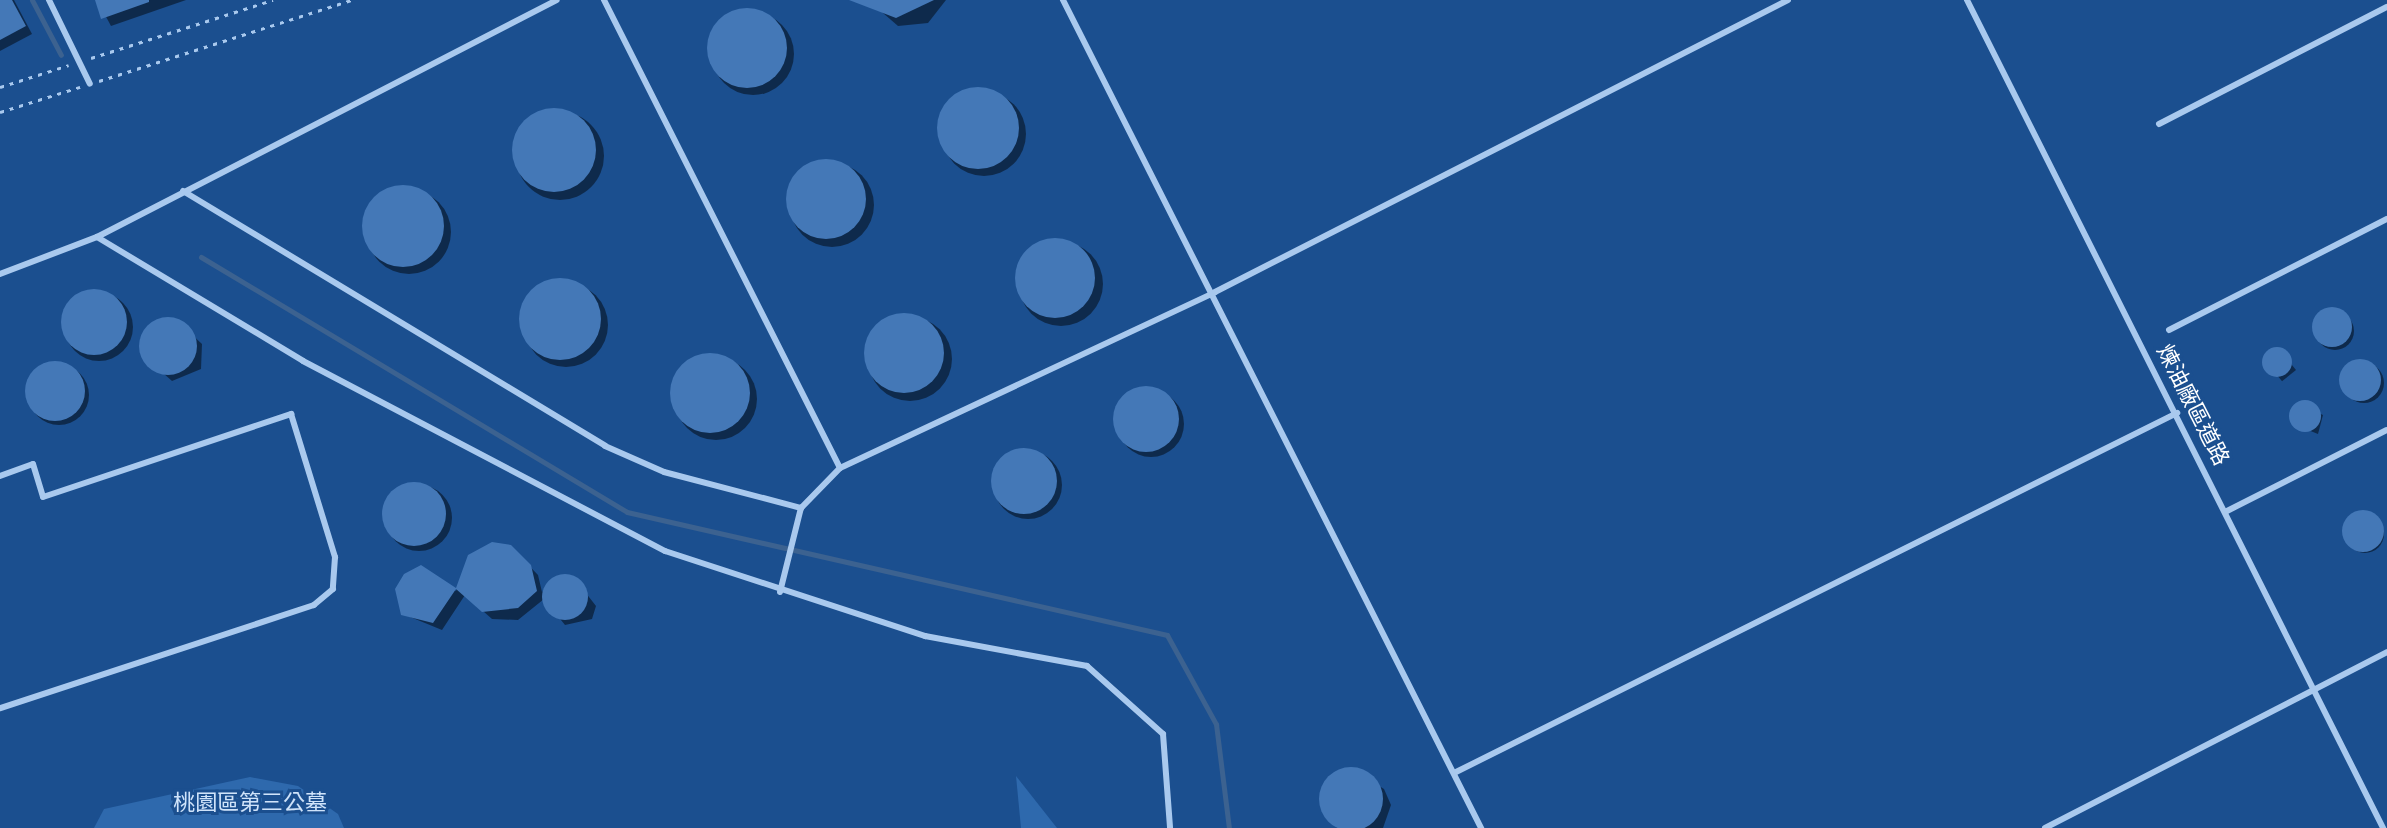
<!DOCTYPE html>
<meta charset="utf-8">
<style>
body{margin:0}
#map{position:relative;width:2387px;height:828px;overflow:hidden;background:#1b4f8f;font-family:Raleway,"Noto Sans TC",sans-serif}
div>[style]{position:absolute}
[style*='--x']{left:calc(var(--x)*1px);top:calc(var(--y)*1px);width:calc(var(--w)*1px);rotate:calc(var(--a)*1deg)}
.green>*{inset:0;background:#2e69ad}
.shadow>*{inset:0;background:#0007;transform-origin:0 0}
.round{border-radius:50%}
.stream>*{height:5px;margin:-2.5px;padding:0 2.5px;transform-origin:2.5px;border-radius:2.5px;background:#3c6290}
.building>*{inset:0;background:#4478b7}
.path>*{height:3px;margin-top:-1.5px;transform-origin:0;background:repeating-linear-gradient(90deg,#a9c9ee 0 4px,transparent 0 10px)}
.lane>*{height:6px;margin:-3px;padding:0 3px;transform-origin:3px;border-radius:3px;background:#a9c9ee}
span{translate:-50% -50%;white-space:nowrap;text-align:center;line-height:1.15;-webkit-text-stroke:6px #1b4f8f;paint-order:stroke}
.street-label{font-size:22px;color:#fff}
.park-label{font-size:22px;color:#cfe3fa}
</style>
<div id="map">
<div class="green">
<i style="clip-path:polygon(1016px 776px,1057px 828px,1021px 828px)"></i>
<i style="clip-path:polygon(250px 777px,298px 786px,338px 814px,344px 828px,94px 828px,104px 809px)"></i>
</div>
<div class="shadow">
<i style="clip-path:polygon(0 0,14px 0,32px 34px,0 51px)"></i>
<i style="clip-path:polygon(97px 0,186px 0,111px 26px)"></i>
<i style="clip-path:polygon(868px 0,946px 0,928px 23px,898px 26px)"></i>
<i class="round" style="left:712px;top:13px;width:82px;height:82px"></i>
<i class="round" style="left:942px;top:92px;width:84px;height:84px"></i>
<i class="round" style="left:516px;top:112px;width:88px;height:88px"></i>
<i class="round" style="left:790px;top:163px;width:84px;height:84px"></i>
<i class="round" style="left:367px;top:190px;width:84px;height:84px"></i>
<i class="round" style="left:1019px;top:242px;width:84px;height:84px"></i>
<i class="round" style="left:524px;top:283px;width:84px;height:84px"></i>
<i class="round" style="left:65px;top:293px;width:68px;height:68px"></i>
<i class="round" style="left:2316px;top:312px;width:38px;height:38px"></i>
<i class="round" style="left:868px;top:317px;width:84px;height:84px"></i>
<i style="clip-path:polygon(175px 319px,202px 344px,201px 369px,172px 381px,144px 356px,140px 339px,158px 321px)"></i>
<i style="left:2279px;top:349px;width:27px;height:18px;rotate:51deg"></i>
<i class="round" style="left:675px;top:358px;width:82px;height:82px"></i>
<i class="round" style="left:2344px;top:363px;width:40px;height:40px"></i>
<i class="round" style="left:29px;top:365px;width:60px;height:60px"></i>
<i class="round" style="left:1118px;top:391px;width:66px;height:66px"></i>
<i style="clip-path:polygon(2298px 404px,2323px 415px,2318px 434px,2293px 424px)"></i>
<i class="round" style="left:994px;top:451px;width:68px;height:68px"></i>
<i class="round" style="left:386px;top:485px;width:66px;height:66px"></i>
<i class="round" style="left:2346px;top:515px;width:38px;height:38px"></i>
<i style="clip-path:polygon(510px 546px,538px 575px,542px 592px,562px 577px,575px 579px,596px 606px,592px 619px,565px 625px,544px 599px,518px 620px,492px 619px,465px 595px,442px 630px,403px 614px,421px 567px,456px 591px,469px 557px)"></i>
<i style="clip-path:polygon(1352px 769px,1384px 789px,1391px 805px,1383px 828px,1337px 828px,1321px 803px,1329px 779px)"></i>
</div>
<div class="stream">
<i style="--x:32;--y:0;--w:62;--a:62.2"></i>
<i style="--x:201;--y:257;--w:496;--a:30.9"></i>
<i style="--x:627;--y:512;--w:554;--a:12.83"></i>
<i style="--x:1167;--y:635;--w:102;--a:61.2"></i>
<i style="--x:1216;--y:724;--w:105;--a:82.9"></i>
</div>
<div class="building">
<i style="clip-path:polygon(0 0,12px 0,26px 26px,0 40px)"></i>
<i style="clip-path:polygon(95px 0,149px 0,149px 2px,101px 19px)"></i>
<i style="clip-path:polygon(849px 0,934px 0,896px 18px)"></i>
<i class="round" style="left:707px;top:8px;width:80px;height:80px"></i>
<i class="round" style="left:937px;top:87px;width:82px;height:82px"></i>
<i class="round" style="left:512px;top:108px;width:84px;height:84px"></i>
<i class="round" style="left:786px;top:159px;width:80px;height:80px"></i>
<i class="round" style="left:362px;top:185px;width:82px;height:82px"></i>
<i class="round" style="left:1015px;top:238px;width:80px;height:80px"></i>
<i class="round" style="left:519px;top:278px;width:82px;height:82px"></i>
<i class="round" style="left:61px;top:289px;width:66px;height:66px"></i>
<i class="round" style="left:2312px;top:307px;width:40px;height:40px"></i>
<i class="round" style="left:864px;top:313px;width:80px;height:80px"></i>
<i class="round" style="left:139px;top:317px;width:58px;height:58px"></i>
<i class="round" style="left:2262px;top:347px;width:30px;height:30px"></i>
<i class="round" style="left:670px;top:353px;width:80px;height:80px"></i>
<i class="round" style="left:2339px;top:359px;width:42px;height:42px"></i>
<i class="round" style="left:25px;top:361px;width:60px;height:60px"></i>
<i class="round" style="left:1113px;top:386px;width:66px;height:66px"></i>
<i class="round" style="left:2289px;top:400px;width:32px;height:32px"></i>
<i class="round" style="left:991px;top:448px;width:66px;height:66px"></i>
<i class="round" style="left:382px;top:482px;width:64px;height:64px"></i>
<i class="round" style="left:2342px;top:510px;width:42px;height:42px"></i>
<i style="clip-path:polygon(492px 542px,511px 545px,531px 565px,537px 591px,518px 608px,482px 612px,456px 589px,433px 623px,401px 615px,395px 589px,404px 574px,421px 565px,456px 588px,468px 555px)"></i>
<i class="round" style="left:542px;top:574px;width:46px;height:46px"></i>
<i class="round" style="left:1319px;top:767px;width:64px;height:64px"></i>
</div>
<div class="path">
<i style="--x:91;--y:58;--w:191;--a:-17.7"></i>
<i style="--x:99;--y:81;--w:265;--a:-17.8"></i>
<i style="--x:0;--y:87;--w:72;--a:-17.7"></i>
<i style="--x:0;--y:112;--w:84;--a:-17.4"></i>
</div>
<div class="lane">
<i style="--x:49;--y:0;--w:93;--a:64"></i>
<i style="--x:604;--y:0;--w:524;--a:63.24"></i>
<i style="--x:1063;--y:0;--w:928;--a:63.21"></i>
<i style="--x:1967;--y:0;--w:927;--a:63.32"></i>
<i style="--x:2159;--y:124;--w:256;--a:-27.2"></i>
<i style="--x:183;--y:191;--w:493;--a:31.1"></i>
<i style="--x:605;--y:446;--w:64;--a:23.8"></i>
<i style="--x:664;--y:472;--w:142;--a:14.7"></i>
<i style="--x:97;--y:237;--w:240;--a:31"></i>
<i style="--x:303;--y:361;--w:409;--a:27.7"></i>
<i style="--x:665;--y:551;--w:274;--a:18.1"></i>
<i style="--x:925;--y:636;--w:165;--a:10.5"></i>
<i style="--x:1087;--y:666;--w:102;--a:41.8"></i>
<i style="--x:1163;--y:734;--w:94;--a:85.7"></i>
<i style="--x:0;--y:274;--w:104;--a:-20.9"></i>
<i style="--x:97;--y:237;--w:517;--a:-27.26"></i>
<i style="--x:2169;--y:330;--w:245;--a:-27"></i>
<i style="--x:0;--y:476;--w:35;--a:-20"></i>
<i style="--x:33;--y:464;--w:34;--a:73"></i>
<i style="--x:43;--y:497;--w:262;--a:-18.5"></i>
<i style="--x:291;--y:414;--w:150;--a:72.9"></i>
<i style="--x:335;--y:557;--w:32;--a:94"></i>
<i style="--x:333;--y:589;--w:25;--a:140"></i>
<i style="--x:314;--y:605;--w:330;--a:161.8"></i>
<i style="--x:2227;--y:511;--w:179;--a:-26.9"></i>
<i style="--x:780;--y:592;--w:87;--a:-76"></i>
<i style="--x:801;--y:508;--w:56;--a:-45.7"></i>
<i style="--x:840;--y:468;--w:414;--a:-25.1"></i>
<i style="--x:1215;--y:292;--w:643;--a:-27"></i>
<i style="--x:1454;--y:773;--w:808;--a:-26.47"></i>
<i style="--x:2045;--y:828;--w:385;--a:-27.2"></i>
</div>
<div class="street-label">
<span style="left:2193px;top:405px;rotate:63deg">煉油廠區道路</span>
</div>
<div class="park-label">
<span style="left:250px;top:803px">桃園區第三公墓</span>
</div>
</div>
